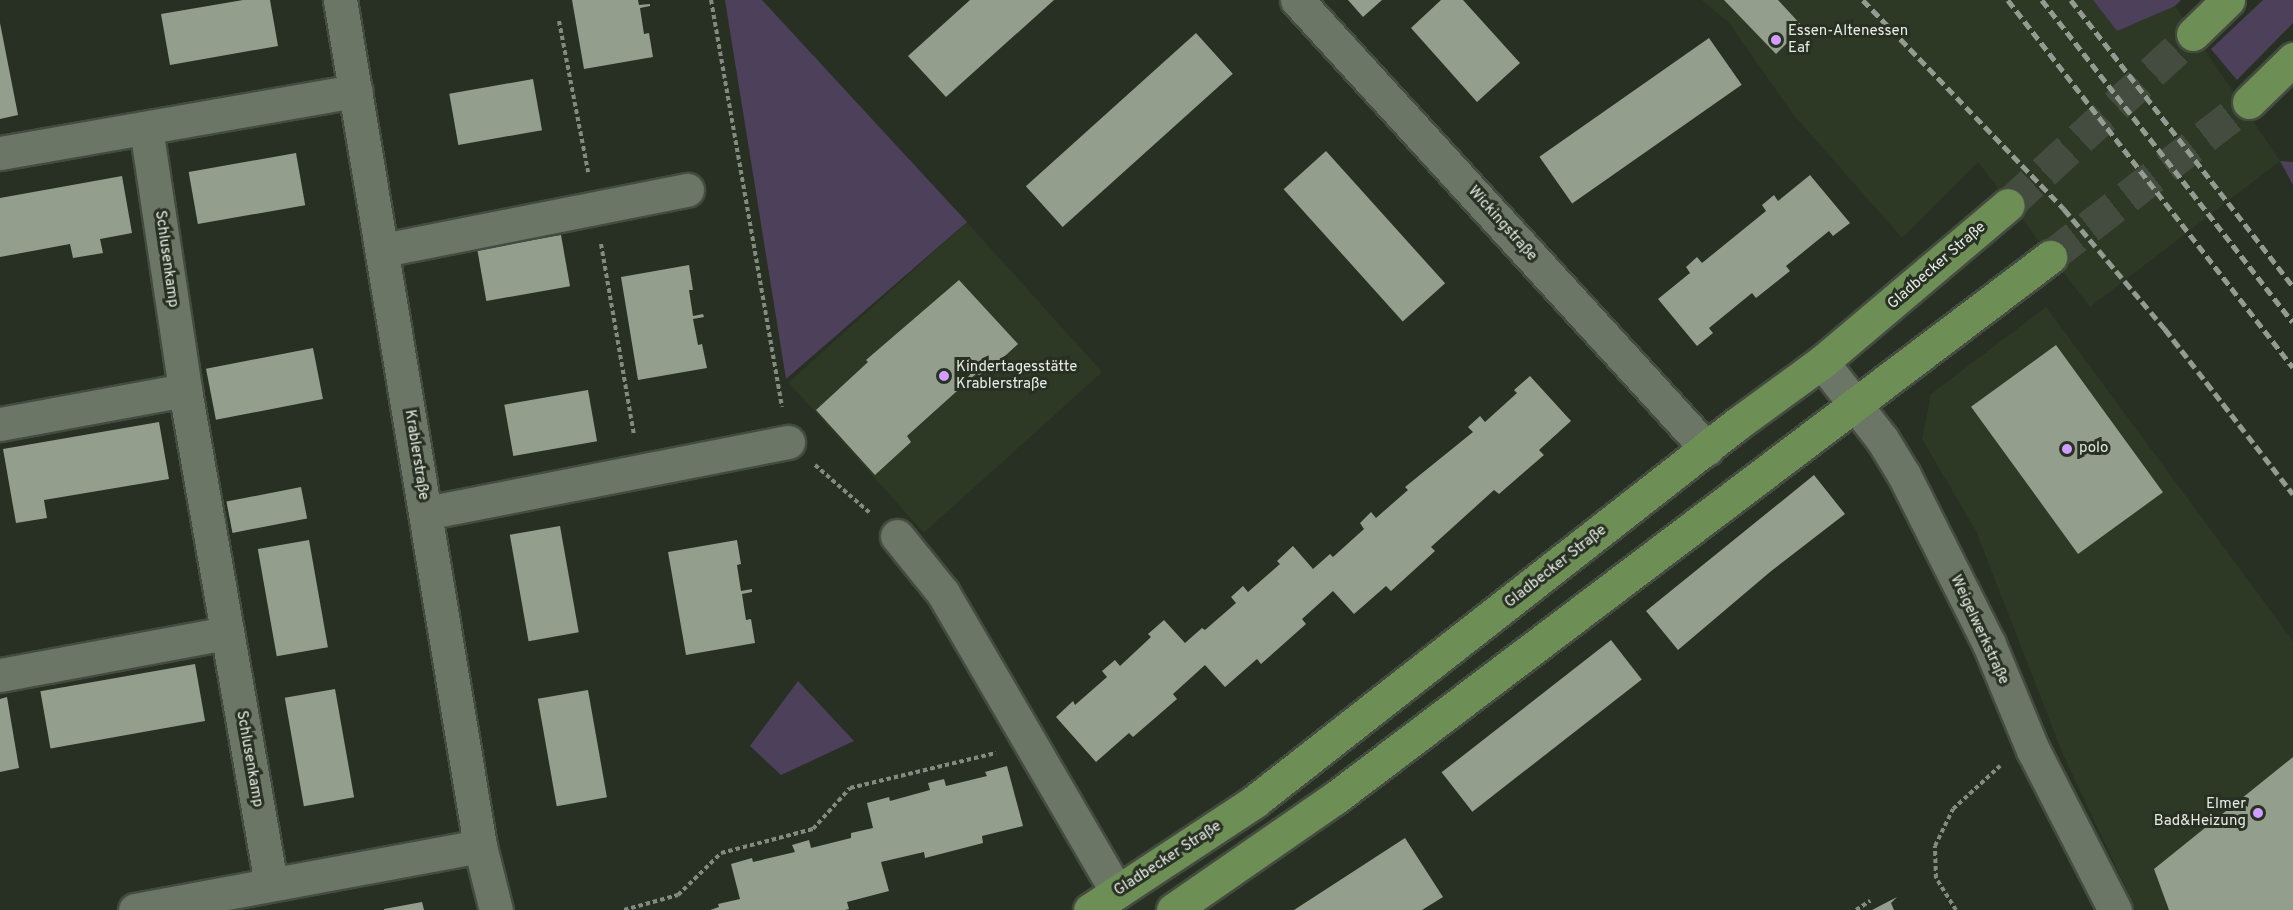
<!DOCTYPE html>
<meta charset="utf-8">
<style>
body{margin:0}
#map{position:relative;width:2293px;height:910px;overflow:hidden;background:#283023;font-family:Overpass,sans-serif}
div>[style]{position:absolute}
[style*='--x']{left:calc(var(--x)*1px);top:calc(var(--y)*1px);width:calc(var(--w)*1px);rotate:calc(var(--a)*1deg)}
.built>*{inset:0;background:#2d3825;transform-origin:0 0}
.green>*{inset:0;background:#4d405a}
.building>*{inset:0;background:#939e8d;transform-origin:0 0}
.major-tunnel>*{height:33px;margin-top:-16.5px;transform-origin:0;background:repeating-linear-gradient(90deg,#444c40 0 33px,transparent 0 49px)}
.path>*{height:4px;margin-top:-2px;transform-origin:0;background:repeating-linear-gradient(90deg,#838a7f 0 4.5px,transparent 0 7.5px)}
.roads{filter:drop-shadow(2px 0 #444b40) drop-shadow(-2px 0 #444b40) drop-shadow(0 2px #444b40) drop-shadow(0 -2px #444b40)}
.minor>*{height:33px;margin:-16.5px;padding:0 16.5px;transform-origin:16.5px;border-radius:16.5px;background:#6c7666}
.major>*{height:33px;margin:-16.5px;padding:0 16.5px;transform-origin:16.5px;border-radius:16.5px;background:#6d8f55}
.rail>*{height:4.5px;margin-top:-2.25px;transform-origin:0;background:repeating-linear-gradient(90deg,#949b90 0 9px,transparent 0 13.5px)}
.dots>*{width:16px;height:16px;translate:-50% -50%;box-sizing:border-box;border:3px solid #283023;border-radius:50%}
span{translate:-50% -50%;white-space:nowrap;text-align:center;line-height:1.15;-webkit-text-stroke:6px #283023;paint-order:stroke}
.poi-label{font-size:15px;color:#e6ece3}
.left{translate:0 -50%;text-align:left}
.right{translate:-100% -50%;text-align:right}
.street-label{font-size:15px;color:#e6ece3}
</style>
<div id="map">
<div class="built">
<i style="clip-path:polygon(1702px 0,2171px 0,2280px 161px,2090px 307px,1978px 162px,1902px 238px,1793px 114px,1729px 23px)"></i>
<i style="left:967px;top:222px;width:202px;height:240px;rotate:48deg"></i>
<i style="clip-path:polygon(2046px 307px,2293px 641px,2293px 910px,2136px 910px,2062px 752px,1976px 531px,1922px 439px,1931px 394px)"></i>
</div>
<div class="green">
<i style="clip-path:polygon(725px 0,762px 0,967px 222px,786px 379px)"></i>
<i style="clip-path:polygon(2093px 0,2181px 0,2175px 6px,2117px 31px)"></i>
<i style="clip-path:polygon(2263px 0,2293px 0,2293px 23px,2237px 80px,2211px 49px)"></i>
<i style="clip-path:polygon(2280px 161px,2293px 162px,2293px 185px)"></i>
<i style="clip-path:polygon(798px 681px,854px 741px,781px 775px,750px 746px)"></i>
</div>
<div class="building">
<i style="clip-path:polygon(243px 0,270px 0,278px 46px,170px 65px,161px 14px)"></i>
<i style="clip-path:polygon(572px 0,638px 0,639px 5px,650px 4px,650px 6px,640px 8px,644px 34px,649px 33px,653px 57px,584px 69px)"></i>
<i style="clip-path:polygon(970px 0,1054px 0,946px 97px,908px 56px)"></i>
<i style="clip-path:polygon(1348px 0,1382px 0,1363px 17px)"></i>
<i style="clip-path:polygon(1441px 0,1463px 0,1520px 63px,1477px 102px,1411px 28px)"></i>
<i style="clip-path:polygon(1724px 0,1778px 0,1803px 27px,1776px 54px)"></i>
<i style="clip-path:polygon(0 23px,18px 115px,0 119px)"></i>
<i style="left:1196px;top:33px;width:55px;height:229px;rotate:48deg"></i>
<i style="left:1709px;top:38px;width:57px;height:207px;rotate:55deg"></i>
<i style="left:533px;top:79px;width:52px;height:85px;rotate:80deg"></i>
<i style="left:1326px;top:151px;width:178px;height:57px;rotate:48deg"></i>
<i style="left:296px;top:153px;width:53px;height:109px;rotate:80deg"></i>
<i style="clip-path:polygon(1810px 175px,1850px 223px,1833px 236px,1829px 231px,1786px 266px,1790px 271px,1756px 298px,1752px 293px,1709px 328px,1713px 333px,1697px 346px,1658px 299px,1690px 273px,1686px 267px,1697px 257px,1702px 263px,1766px 211px,1762px 205px,1774px 195px,1778px 201px)"></i>
<i style="clip-path:polygon(122px 176px,132px 233px,100px 239px,103px 253px,73px 258px,70px 244px,0 257px,0 198px)"></i>
<i style="left:561px;top:235px;width:52px;height:85px;rotate:80deg"></i>
<i style="clip-path:polygon(689px 265px,693px 290px,689px 290px,693px 316px,703px 314px,704px 317px,693px 319px,698px 345px,702px 344px,707px 368px,638px 380px,621px 277px)"></i>
<i style="clip-path:polygon(959px 280px,1018px 344px,981px 378px,977px 373px,907px 436px,911px 442px,875px 475px,816px 410px,868px 362px,866px 360px)"></i>
<i style="left:2056px;top:345px;width:182px;height:105px;rotate:54deg"></i>
<i style="left:313px;top:348px;width:52px;height:109px;rotate:79deg"></i>
<i style="clip-path:polygon(1530px 376px,1571px 421px,1539px 450px,1544px 455px,1499px 494px,1494px 490px,1431px 547px,1435px 551px,1391px 591px,1386px 586px,1354px 614px,1333px 591px,1302px 619px,1306px 624px,1261px 664px,1257px 659px,1225px 687px,1205px 665px,1173px 694px,1177px 699px,1133px 737px,1129px 733px,1096px 762px,1056px 717px,1073px 701px,1075px 705px,1107px 677px,1102px 671px,1115px 660px,1120px 666px,1151px 637px,1148px 634px,1164px 620px,1185px 643px,1202px 628px,1205px 630px,1236px 603px,1231px 597px,1243px 586px,1248px 592px,1280px 564px,1277px 561px,1293px 546px,1313px 569px,1330px 554px,1333px 557px,1364px 529px,1360px 523px,1371px 512px,1376px 518px,1408px 490px,1405px 487px,1473px 432px,1468px 427px,1480px 416px,1485px 422px,1517px 393px,1514px 390px)"></i>
<i style="left:588px;top:390px;width:52px;height:85px;rotate:80deg"></i>
<i style="clip-path:polygon(159px 422px,169px 479px,44px 500px,47px 518px,16px 523px,3px 449px)"></i>
<i style="clip-path:polygon(1814px 475px,1845px 514px,1770px 572px,1678px 650px,1646px 611px)"></i>
<i style="left:301px;top:487px;width:32px;height:76px;rotate:79deg"></i>
<i style="left:560px;top:526px;width:108px;height:51px;rotate:80deg"></i>
<i style="left:309px;top:540px;width:109px;height:52px;rotate:80deg"></i>
<i style="clip-path:polygon(737px 540px,741px 564px,737px 565px,741px 591px,752px 589px,752px 592px,742px 594px,746px 620px,751px 619px,755px 643px,686px 655px,668px 552px)"></i>
<i style="left:1611px;top:640px;width:50px;height:215px;rotate:52deg"></i>
<i style="left:195px;top:664px;width:58px;height:157px;rotate:80deg"></i>
<i style="left:335px;top:689px;width:110px;height:51px;rotate:80deg"></i>
<i style="left:588px;top:690px;width:109px;height:51px;rotate:80deg"></i>
<i style="clip-path:polygon(7px 697px,19px 768px,0 772px,0 699px)"></i>
<i style="clip-path:polygon(2293px 757px,2293px 910px,2169px 910px,2154px 869px)"></i>
<i style="clip-path:polygon(1007px 766px,1023px 826px,982px 836px,983px 843px,925px 858px,924px 852px,881px 862px,889px 891px,847px 902px,849px 909px,845px 910px,710px 910px,719px 907px,718px 904px,740px 899px,731px 864px,752px 858px,753px 862px,795px 852px,792px 845px,809px 840px,811px 848px,851px 838px,851px 833px,873px 828px,867px 803px,889px 797px,890px 801px,930px 790px,928px 783px,944px 779px,946px 786px,987px 776px,985px 772px)"></i>
<i style="clip-path:polygon(1405px 838px,1443px 897px,1422px 910px,1294px 910px)"></i>
<i style="clip-path:polygon(1897px 897px,1891px 903px,1894px 910px,1872px 910px)"></i>
<i style="clip-path:polygon(422px 902px,424px 910px,384px 910px,384px 909px)"></i>
</div>
<div class="major-tunnel">
<i style="--x:2008;--y:205;--w:252;--a:-42.7"></i>
<i style="--x:2050;--y:257;--w:252;--a:-37.9"></i>
</div>
<div class="path">
<i style="--x:711;--y:0;--w:413;--a:80.1"></i>
<i style="--x:559;--y:21;--w:154;--a:79.1"></i>
<i style="--x:601;--y:244;--w:194;--a:80.2"></i>
<i style="--x:815;--y:465;--w:73;--a:41.1"></i>
<i style="--x:624;--y:910;--w:56;--a:-15.5"></i>
<i style="--x:678;--y:895;--w:60;--a:-44.3"></i>
<i style="--x:721;--y:853;--w:95;--a:-14.6"></i>
<i style="--x:813;--y:829;--w:55;--a:-47.9"></i>
<i style="--x:850;--y:788;--w:150;--a:-13.5"></i>
<i style="--x:1856;--y:910;--w:17;--a:-33"></i>
<i style="--x:1956;--y:910;--w:38;--a:-122"></i>
<i style="--x:1936;--y:878;--w:32;--a:-92"></i>
<i style="--x:1935;--y:846;--w:41;--a:-64.1"></i>
<i style="--x:1953;--y:809;--w:64;--a:-42.5"></i>
</div>
<div class="roads">
<div class="minor">
<i style="--x:340;--y:0;--w:858;--a:80.6"></i>
<i style="--x:480;--y:846;--w:66;--a:76"></i>
<i style="--x:1297;--y:0;--w:608;--a:47.6"></i>
<i style="--x:146;--y:128;--w:265;--a:81.5"></i>
<i style="--x:185;--y:390;--w:501;--a:80.12"></i>
<i style="--x:0;--y:153;--w:361;--a:-9.9"></i>
<i style="--x:383;--y:250;--w:310;--a:-11.2"></i>
<i style="--x:1822;--y:362;--w:98;--a:52.1"></i>
<i style="--x:1882;--y:439;--w:42;--a:58.6"></i>
<i style="--x:1904;--y:475;--w:189;--a:63.3"></i>
<i style="--x:1989;--y:644;--w:115;--a:67.5"></i>
<i style="--x:2033;--y:750;--w:180;--a:62.9"></i>
<i style="--x:0;--y:424;--w:188;--a:-10.4"></i>
<i style="--x:426;--y:513;--w:369;--a:-11.1"></i>
<i style="--x:897;--y:536;--w:73;--a:51.1"></i>
<i style="--x:943;--y:593;--w:346;--a:59.8"></i>
<i style="--x:0;--y:675;--w:231;--a:-10.5"></i>
<i style="--x:135;--y:910;--w:351;--a:-10.5"></i>
</div>
<div class="major">
<i style="--x:2193;--y:34;--w:49;--a:-44.2"></i>
<i style="--x:2249;--y:102;--w:62;--a:-44.3"></i>
<i style="--x:1090;--y:910;--w:198;--a:-33.4"></i>
<i style="--x:1255;--y:801;--w:612;--a:-38.03"></i>
<i style="--x:1737;--y:424;--w:105;--a:-36.1"></i>
<i style="--x:1822;--y:362;--w:243;--a:-40.2"></i>
<i style="--x:1173;--y:910;--w:197;--a:-34.7"></i>
<i style="--x:1335;--y:798;--w:897;--a:-37.11"></i>
</div>
</div>
<div class="rail">
<i style="--x:1863;--y:0;--w:290;--a:46.1"></i>
<i style="--x:2064;--y:209;--w:157;--a:49.9"></i>
<i style="--x:2165;--y:329;--w:209;--a:52.2"></i>
<i style="--x:2008;--y:0;--w:465;--a:52.2"></i>
<i style="--x:2042;--y:0;--w:408;--a:52.1"></i>
<i style="--x:2071;--y:0;--w:362;--a:52.2"></i>
</div>
<div class="dots">
<i style="left:1776px;top:40px;background:#d19dfe"></i>
<i style="left:944px;top:376px;background:#d19dfe"></i>
<i style="left:2067px;top:449px;background:#d19dfe"></i>
<i style="left:2258px;top:813px;background:#d19dfe"></i>
</div>
<div class="poi-label">
<span class="left" style="left:1788px;top:40px">Essen-Altenessen<br>Eaf</span>
<span class="left" style="left:956px;top:376px">Kindertagesstätte<br>Krablerstraße</span>
<span class="left" style="left:2079px;top:449px">polo</span>
<span class="right" style="left:2246px;top:813px">Elmer<br>Bad&amp;Heizung</span>
</div>
<div class="street-label">
<span style="left:1502px;top:224px;rotate:48deg">Wickingstraße</span>
<span style="left:166px;top:259px;rotate:82deg">Schlusenkamp</span>
<span style="left:1937px;top:266px;rotate:-41deg">Gladbecker Straße</span>
<span style="left:416px;top:455px;rotate:81deg">Krablerstraße</span>
<span style="left:1556px;top:567px;rotate:-38deg">Gladbecker Straße</span>
<span style="left:1979px;top:630px;rotate:65deg">Weigelwerkstraße</span>
<span style="left:249px;top:759px;rotate:80deg">Schlusenkamp</span>
<span style="left:1168px;top:859px;rotate:-33deg">Gladbecker Straße</span>
</div>
</div>
